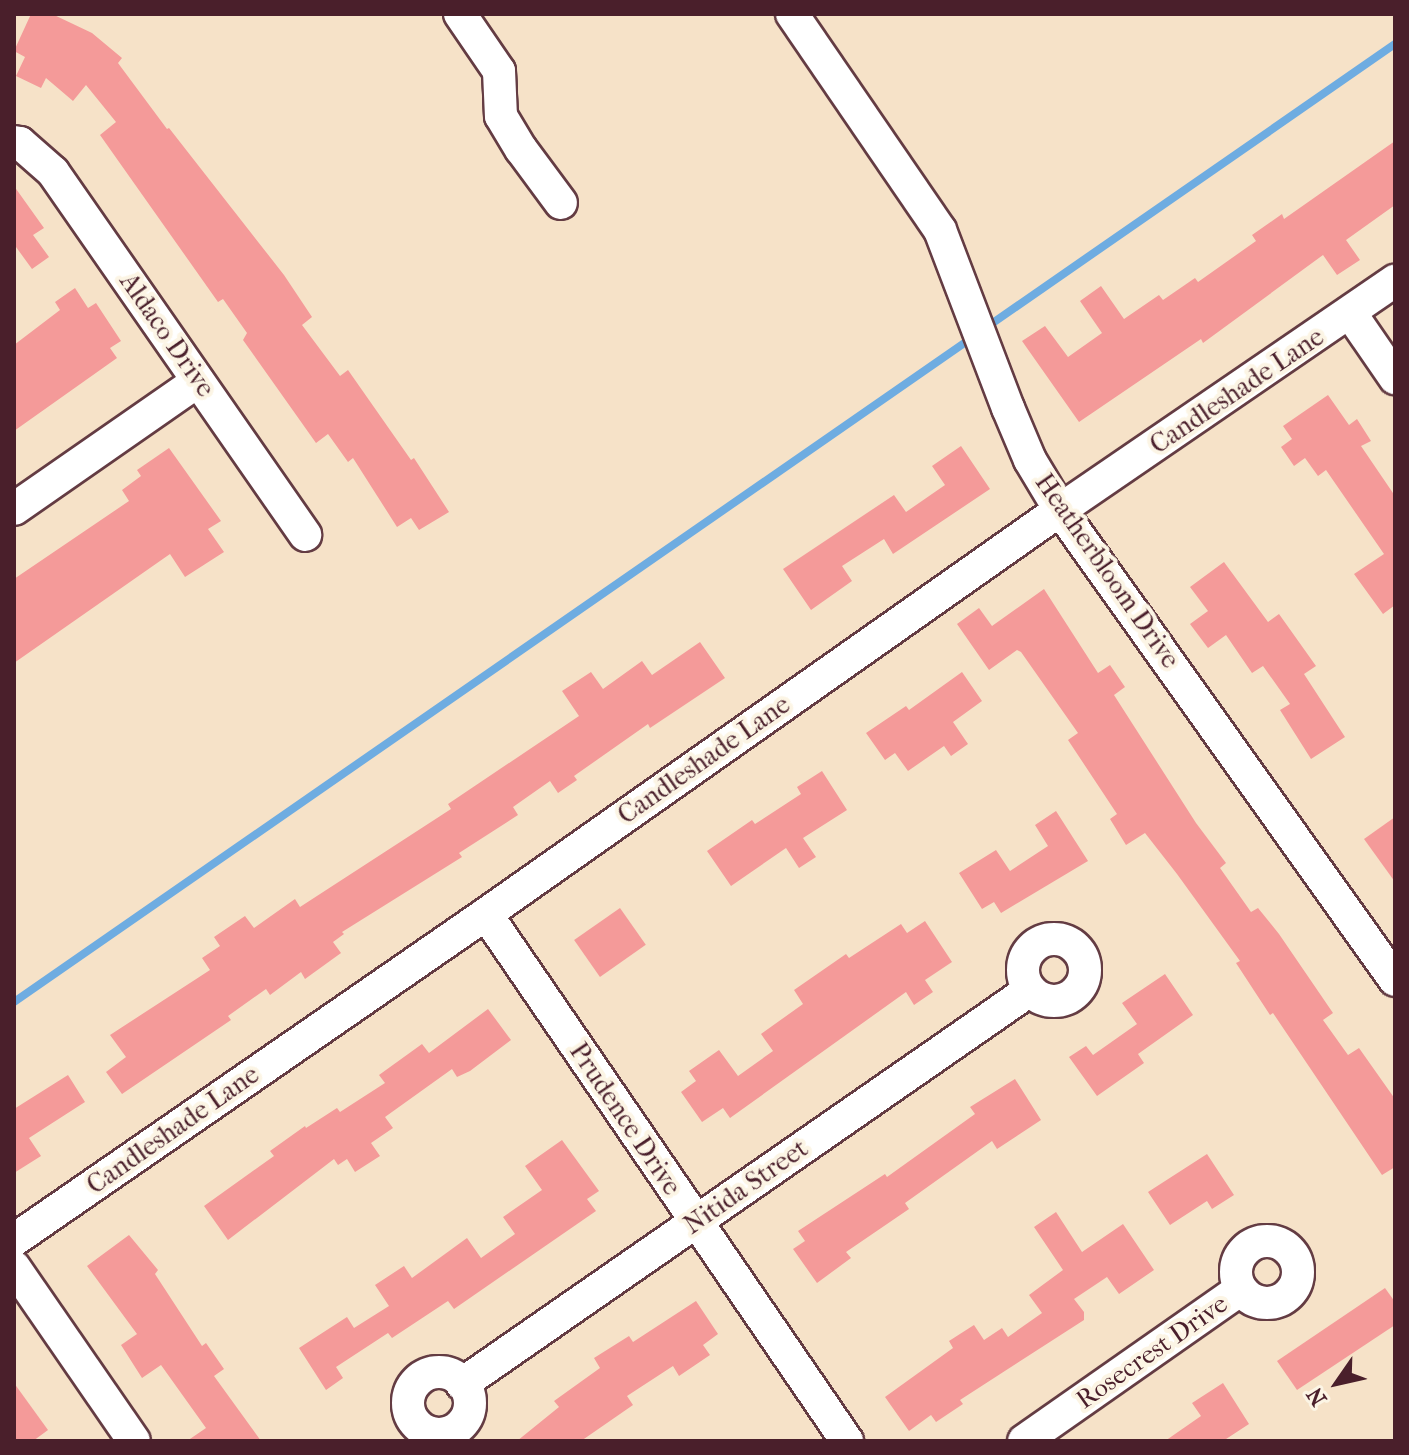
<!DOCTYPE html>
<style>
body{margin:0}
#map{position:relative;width:1409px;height:1455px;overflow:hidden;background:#f6e2c8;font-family:"IM FELL French Canon",serif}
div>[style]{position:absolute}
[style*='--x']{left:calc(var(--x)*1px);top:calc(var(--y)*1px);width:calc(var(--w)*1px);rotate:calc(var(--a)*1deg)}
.stream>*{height:8px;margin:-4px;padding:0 4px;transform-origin:4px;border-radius:4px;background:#6eace1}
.building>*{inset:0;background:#f49a99;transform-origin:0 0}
.roads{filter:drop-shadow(2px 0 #643c43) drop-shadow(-2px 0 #643c43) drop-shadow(0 2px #643c43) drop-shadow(0 -2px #643c43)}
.minor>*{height:32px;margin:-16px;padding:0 16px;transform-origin:16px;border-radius:16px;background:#fff}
.minor>.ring{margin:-16px;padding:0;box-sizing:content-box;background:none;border:32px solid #fff;border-radius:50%}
span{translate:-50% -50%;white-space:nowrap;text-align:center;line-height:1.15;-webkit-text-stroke:8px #fcf5e5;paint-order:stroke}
.street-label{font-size:26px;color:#4a1f2b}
.frame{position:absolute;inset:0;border:16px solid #4a1f2b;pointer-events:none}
.north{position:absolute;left:1297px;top:1343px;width:80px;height:80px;-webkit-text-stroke:6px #fcf5e5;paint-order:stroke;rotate:236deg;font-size:22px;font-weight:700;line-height:32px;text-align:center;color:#4a1f2b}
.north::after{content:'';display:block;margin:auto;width:28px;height:36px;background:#4a1f2b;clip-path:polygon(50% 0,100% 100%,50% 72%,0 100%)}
</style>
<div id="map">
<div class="stream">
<i style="--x:984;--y:329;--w:500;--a:-34.74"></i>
<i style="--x:14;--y:1002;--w:1167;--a:-34.74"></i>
</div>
<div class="building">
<i style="clip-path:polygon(31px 14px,52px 14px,92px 33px,122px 58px,118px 63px,167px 129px,169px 128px,284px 275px,312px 317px,302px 325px,340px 376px,348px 370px,411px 460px,414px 458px,449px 512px,419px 530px,411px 518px,397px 527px,353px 458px,348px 462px,328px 434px,316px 443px,243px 340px,247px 333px,223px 299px,218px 302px,100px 135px,116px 122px,86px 85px,73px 101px,46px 78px,41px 88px,16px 76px,25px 57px,14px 51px)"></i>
<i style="clip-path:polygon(1395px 141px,1395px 205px,1346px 240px,1360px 260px,1337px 275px,1323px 255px,1203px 343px,1201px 339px,1079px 422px,1022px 341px,1045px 326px,1068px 357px,1102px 333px,1080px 301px,1101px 286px,1124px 319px,1159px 295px,1163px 300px,1195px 278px,1198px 282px,1256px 241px,1252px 235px,1282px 214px,1284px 219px)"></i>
<i style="clip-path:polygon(14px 186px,44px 228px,33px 235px,49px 257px,32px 269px,16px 247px,14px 249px)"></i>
<i style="clip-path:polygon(75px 288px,88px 308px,96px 303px,121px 341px,110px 348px,117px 358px,14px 431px,14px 345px,60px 310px,55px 302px)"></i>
<i style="clip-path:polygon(1328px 395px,1349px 425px,1357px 419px,1371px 441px,1361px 446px,1395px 496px,1395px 605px,1383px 614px,1354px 574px,1384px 554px,1326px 470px,1318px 476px,1305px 458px,1294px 466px,1281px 447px,1292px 439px,1283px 426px)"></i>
<i style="clip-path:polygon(961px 446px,990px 489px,893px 554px,884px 539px,842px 566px,852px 581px,811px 610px,783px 569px,894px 495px,906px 512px,945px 485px,932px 466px)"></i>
<i style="clip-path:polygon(169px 448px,221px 521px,208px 529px,224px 552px,185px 577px,170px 554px,14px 663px,14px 579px,129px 501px,122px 490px,141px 476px,137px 470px)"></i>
<i style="clip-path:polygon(1224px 562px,1268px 622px,1279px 614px,1316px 666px,1304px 674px,1345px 737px,1311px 759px,1280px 710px,1290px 704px,1263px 666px,1252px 673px,1226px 635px,1208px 648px,1190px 624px,1208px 611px,1190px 587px)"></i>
<i style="clip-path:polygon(1044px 589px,1098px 673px,1110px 665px,1125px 687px,1114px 695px,1196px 823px,1226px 863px,1220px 868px,1251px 912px,1258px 908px,1279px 934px,1333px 1013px,1323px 1020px,1348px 1055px,1359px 1048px,1395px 1099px,1395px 1167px,1382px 1175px,1273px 1013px,1270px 1015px,1236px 963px,1240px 961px,1177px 874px,1145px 833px,1126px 845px,1110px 819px,1117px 814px,1068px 740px,1078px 733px,1021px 652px,1017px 650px,989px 670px,957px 624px,979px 608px,992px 626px)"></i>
<i style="clip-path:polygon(700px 642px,725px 678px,650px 728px,648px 724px,574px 776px,577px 780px,558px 793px,550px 781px,513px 807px,518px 815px,459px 853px,462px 857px,342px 932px,344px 934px,333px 942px,341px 953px,305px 979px,301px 972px,270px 995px,266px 989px,228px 1016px,231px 1020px,122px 1094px,106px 1072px,126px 1057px,110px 1035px,210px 970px,202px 958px,220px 946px,214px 937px,245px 916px,254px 928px,295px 899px,300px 907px,451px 809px,448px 804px,579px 716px,562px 691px,591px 672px,603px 689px,642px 661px,652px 675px)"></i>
<i style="clip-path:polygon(962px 672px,982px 701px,953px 722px,968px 744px,951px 756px,944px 746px,908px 771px,895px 753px,885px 760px,866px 733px,906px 706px,909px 710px)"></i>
<i style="clip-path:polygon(822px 771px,847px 810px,803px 838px,816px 857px,799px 868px,786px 848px,731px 886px,707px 851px,752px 820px,755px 824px,801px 794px,797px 787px)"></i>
<i style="clip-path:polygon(1056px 811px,1088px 861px,1001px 913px,994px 902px,982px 909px,959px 873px,996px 850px,1010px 871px,1048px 846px,1035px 825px)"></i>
<i style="clip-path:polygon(1395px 817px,1395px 882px,1364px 839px)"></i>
<i style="left:620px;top:908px;width:45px;height:56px;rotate:55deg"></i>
<i style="clip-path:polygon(925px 921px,952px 962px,925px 980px,933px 992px,914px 1005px,906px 992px,730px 1118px,723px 1108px,702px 1122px,681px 1092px,696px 1081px,689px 1071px,719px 1050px,738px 1076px,773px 1051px,761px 1034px,803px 1004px,794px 990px,846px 954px,849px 958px,901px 924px,907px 933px)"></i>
<i style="clip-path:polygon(1165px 974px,1193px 1015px,1138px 1054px,1144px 1063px,1097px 1096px,1069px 1057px,1086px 1046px,1093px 1055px,1137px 1024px,1122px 1003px)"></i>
<i style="clip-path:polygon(488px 1009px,511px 1040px,470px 1071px,457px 1077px,452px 1069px,385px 1117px,393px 1128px,371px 1143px,380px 1156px,355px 1172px,347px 1159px,338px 1165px,334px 1159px,228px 1240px,204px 1206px,274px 1156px,270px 1151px,305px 1126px,306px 1128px,337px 1108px,340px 1112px,385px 1083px,379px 1075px,422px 1044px,429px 1053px)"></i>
<i style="clip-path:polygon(68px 1075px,85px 1102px,29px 1138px,41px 1156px,14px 1173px,14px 1109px)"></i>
<i style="clip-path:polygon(1015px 1079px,1041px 1120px,997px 1149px,992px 1141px,905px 1203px,909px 1209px,846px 1252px,851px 1258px,817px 1283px,793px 1249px,805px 1241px,798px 1231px,885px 1174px,887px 1177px,975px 1114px,970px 1107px)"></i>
<i style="clip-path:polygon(562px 1140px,599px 1191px,587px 1199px,596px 1211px,454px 1309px,448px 1301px,392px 1338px,388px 1333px,336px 1367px,343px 1378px,326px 1390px,299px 1348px,347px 1317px,354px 1328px,389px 1306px,375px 1285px,404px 1266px,412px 1278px,467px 1238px,481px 1258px,515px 1234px,503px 1217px,542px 1190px,525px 1166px)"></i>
<i style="clip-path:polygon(1207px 1154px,1234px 1195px,1212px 1209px,1207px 1201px,1170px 1225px,1148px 1192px)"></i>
<i style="clip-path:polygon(1056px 1212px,1082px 1252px,1123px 1224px,1154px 1270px,1119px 1294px,1107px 1277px,1074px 1299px,1084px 1312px,1084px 1320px,960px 1400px,963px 1404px,936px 1422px,931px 1415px,909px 1431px,885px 1397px,953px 1348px,949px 1341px,974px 1325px,984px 1340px,1002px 1328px,1008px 1337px,1042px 1313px,1029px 1295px,1063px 1270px,1034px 1227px)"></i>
<i style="clip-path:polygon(129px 1235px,158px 1270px,155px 1274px,202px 1346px,206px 1343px,224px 1369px,214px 1376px,261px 1441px,187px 1441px,206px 1428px,161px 1365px,142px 1378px,121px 1345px,137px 1334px,87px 1266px)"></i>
<i style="clip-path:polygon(1385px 1288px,1395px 1302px,1395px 1325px,1297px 1390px,1277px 1361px)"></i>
<i style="clip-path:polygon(696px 1301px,718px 1334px,703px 1345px,710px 1355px,679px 1376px,673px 1366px,627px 1396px,633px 1405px,581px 1441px,517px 1441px,559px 1407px,554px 1401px,600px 1368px,594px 1358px,629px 1336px,633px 1342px)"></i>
<i style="clip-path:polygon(14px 1383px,48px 1430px,33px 1441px,14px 1441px)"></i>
<i style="clip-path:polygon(1223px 1383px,1249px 1424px,1223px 1441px,1165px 1441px,1201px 1416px,1192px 1403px)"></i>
</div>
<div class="roads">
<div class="minor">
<i style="--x:460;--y:14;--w:69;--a:55.6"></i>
<i style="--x:499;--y:71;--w:45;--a:87.5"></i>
<i style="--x:501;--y:116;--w:39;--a:59"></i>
<i style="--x:521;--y:149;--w:67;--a:53.5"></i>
<i style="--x:792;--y:14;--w:262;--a:55.6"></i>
<i style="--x:940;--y:230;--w:191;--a:69.1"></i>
<i style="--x:1008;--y:408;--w:56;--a:67.1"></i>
<i style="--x:1030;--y:460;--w:58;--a:59"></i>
<i style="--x:1060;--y:510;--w:577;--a:54.52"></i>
<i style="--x:14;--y:142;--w:6;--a:9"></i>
<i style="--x:20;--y:143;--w:44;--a:41.3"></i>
<i style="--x:53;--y:172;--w:442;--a:55.2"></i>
<i style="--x:1351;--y:314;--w:78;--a:55.5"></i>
<i style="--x:14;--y:509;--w:224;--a:-34.8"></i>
<i style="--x:486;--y:914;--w:639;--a:55.59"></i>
<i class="ring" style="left:1023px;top:939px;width:30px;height:30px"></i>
<i style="--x:14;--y:1240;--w:574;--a:-34.63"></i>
<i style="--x:486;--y:914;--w:702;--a:-35.14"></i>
<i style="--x:1060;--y:510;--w:406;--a:-34.4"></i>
<i class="ring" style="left:1236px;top:1241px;width:30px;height:30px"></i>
<i style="--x:14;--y:1267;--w:211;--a:55.4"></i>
<i class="ring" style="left:408px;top:1372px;width:30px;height:30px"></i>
<i style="--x:462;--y:1384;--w:691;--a:-34.75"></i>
<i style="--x:1024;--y:1441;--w:264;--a:-35"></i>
</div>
</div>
<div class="street-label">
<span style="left:167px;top:335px;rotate:55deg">Aldaco Drive</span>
<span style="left:1237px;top:391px;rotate:-34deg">Candleshade Lane</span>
<span style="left:1107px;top:571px;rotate:55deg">Heatherbloom Drive</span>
<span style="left:704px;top:760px;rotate:-35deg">Candleshade Lane</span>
<span style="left:625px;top:1119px;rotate:56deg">Prudence Drive</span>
<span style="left:173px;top:1130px;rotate:-35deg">Candleshade Lane</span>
<span style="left:746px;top:1187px;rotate:-35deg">Nitida Street</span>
<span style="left:1152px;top:1352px;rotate:-35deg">Rosecrest Drive</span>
</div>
<div class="frame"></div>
<div class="north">N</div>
</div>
